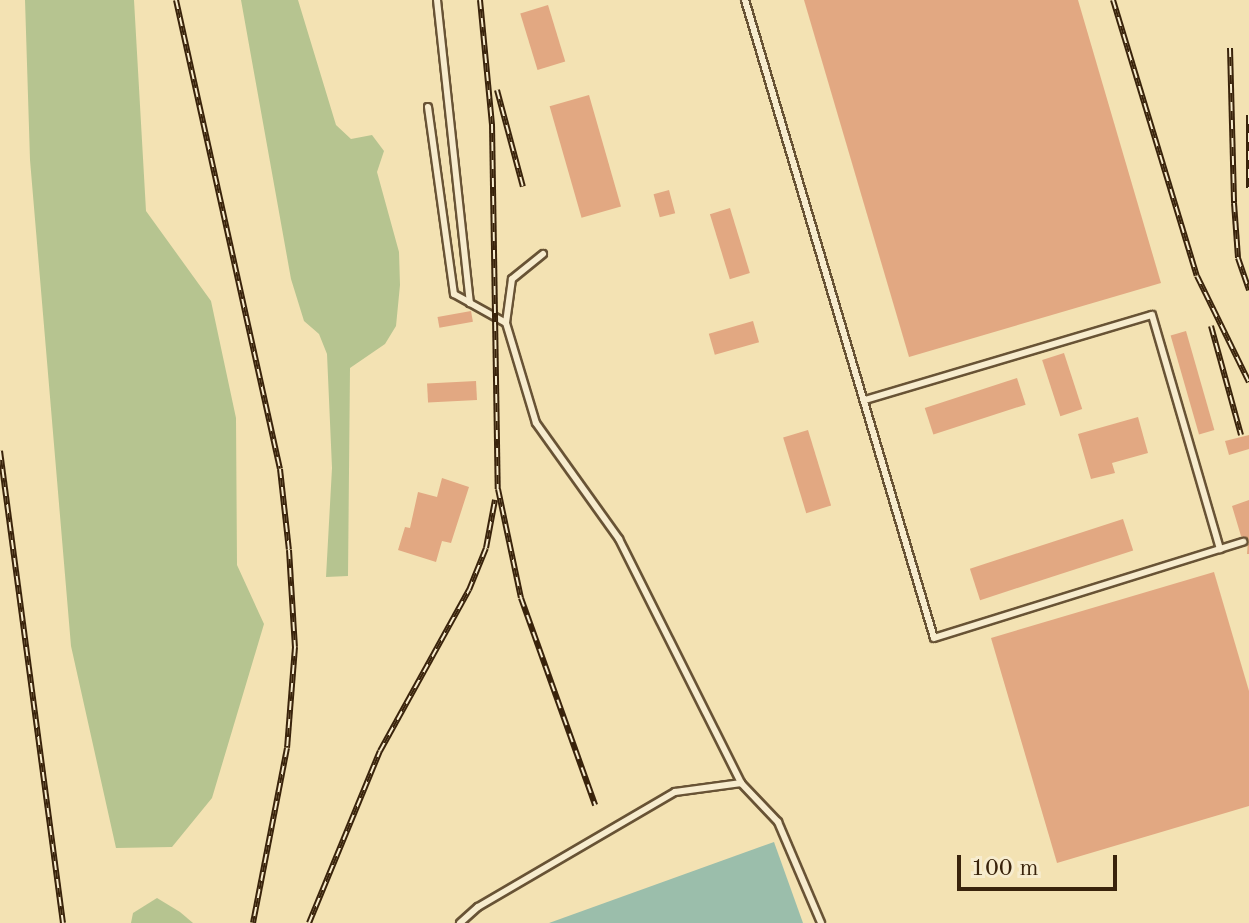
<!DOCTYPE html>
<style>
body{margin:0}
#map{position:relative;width:1249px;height:923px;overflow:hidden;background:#f3e2b3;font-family:"Old Standard TT",serif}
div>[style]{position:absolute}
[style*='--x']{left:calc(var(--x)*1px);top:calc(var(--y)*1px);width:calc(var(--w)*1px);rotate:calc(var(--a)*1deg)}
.green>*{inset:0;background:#b6c490}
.water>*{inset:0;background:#9bbeab}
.building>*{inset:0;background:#e2a882;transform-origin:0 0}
.roads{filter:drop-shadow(2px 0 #685335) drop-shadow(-2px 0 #685335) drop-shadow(0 2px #685335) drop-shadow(0 -2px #685335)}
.service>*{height:6px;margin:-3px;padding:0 3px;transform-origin:3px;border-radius:3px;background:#f7ecce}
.rail>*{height:6px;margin-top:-3px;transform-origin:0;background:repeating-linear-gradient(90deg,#f7ecce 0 9px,#39230b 0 18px);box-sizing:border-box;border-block:2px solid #39230b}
span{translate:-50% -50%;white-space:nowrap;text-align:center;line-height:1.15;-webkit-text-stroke:6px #f7ecce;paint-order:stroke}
.scale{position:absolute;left:957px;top:855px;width:160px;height:36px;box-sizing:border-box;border:4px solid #39230b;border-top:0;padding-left:10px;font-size:24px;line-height:28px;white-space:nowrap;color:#39230b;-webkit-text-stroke:6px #f7ecce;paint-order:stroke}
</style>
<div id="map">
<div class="green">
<i style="clip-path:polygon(25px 0,134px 0,146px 211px,211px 301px,236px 418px,237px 565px,264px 624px,212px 798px,172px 847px,116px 848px,71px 646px,30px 160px)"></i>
<i style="clip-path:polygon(241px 0,298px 0,336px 125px,351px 139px,372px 135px,384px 151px,377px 172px,399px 252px,400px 285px,396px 326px,385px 344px,350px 368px,348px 576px,326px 577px,332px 468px,327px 354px,319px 334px,304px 321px,291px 279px)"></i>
<i style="clip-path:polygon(157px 898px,180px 912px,193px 923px,131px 923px,133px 913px)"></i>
</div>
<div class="water">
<i style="clip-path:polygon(774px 842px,803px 923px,549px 923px)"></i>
</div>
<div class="building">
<i style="clip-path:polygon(804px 0,1078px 0,1161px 283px,909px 357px)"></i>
<i style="left:548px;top:5px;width:59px;height:29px;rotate:73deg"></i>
<i style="left:589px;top:95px;width:116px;height:41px;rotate:74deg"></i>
<i style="left:669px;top:190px;width:24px;height:16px;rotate:75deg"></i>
<i style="left:730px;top:208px;width:68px;height:21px;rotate:73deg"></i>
<i style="left:471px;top:311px;width:11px;height:34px;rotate:80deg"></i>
<i style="left:753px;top:321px;width:22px;height:46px;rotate:74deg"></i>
<i style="left:1186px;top:331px;width:103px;height:16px;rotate:74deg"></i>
<i style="left:1064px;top:353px;width:59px;height:23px;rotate:72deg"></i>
<i style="left:1017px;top:378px;width:28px;height:97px;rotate:72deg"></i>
<i style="left:476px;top:381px;width:19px;height:49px;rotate:87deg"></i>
<i style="clip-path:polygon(1138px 417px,1148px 453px,1112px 463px,1115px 473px,1091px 479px,1078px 434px)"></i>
<i style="left:808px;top:430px;width:79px;height:26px;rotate:73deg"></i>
<i style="clip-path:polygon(1249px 435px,1249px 449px,1229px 455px,1225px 441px)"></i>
<i style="clip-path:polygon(442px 478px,469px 487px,451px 543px,442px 541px,436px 562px,398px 550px,405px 527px,410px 528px,418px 492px,437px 497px)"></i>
<i style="clip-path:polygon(1249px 500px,1249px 554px,1247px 554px,1248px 540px,1241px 536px,1232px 506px)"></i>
<i style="left:1123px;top:519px;width:33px;height:161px;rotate:72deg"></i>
<i style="clip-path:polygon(1214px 572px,1249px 691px,1249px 806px,1057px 863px,991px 638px)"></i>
</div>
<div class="roads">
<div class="service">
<i style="--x:437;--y:0;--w:305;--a:83.8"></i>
<i style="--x:470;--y:303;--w:41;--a:29.1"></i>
<i style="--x:745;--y:0;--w:665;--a:73.5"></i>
<i style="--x:934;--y:638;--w:324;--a:-17.3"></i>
<i style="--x:428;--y:107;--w:189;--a:82.1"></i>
<i style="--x:454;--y:294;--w:18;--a:29"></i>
<i style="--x:543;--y:254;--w:40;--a:141"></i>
<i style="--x:512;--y:279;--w:44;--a:97.8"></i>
<i style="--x:506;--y:323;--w:104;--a:73.3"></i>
<i style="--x:536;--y:423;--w:143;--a:54.4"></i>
<i style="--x:619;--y:539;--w:273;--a:63.4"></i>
<i style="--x:865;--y:400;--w:299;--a:-16.5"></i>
<i style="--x:1152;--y:315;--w:244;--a:73.8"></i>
<i style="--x:460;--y:923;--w:24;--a:-42"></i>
<i style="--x:478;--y:907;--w:228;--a:-30.3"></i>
<i style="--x:675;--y:792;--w:67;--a:-7.8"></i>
<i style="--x:741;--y:783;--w:54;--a:46.5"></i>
<i style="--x:778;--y:822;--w:110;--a:66.9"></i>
</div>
</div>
<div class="rail">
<i style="--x:176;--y:0;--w:480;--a:77.5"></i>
<i style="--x:280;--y:469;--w:81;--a:83.7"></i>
<i style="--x:289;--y:550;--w:97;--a:86.5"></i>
<i style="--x:295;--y:647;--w:101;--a:94.5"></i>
<i style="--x:287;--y:748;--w:178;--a:101"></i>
<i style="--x:480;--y:0;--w:125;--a:84.5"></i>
<i style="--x:492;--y:124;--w:365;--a:89.1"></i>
<i style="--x:498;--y:489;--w:111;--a:78.1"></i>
<i style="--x:521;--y:598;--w:220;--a:70.3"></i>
<i style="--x:1113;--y:0;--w:288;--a:73.1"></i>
<i style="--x:1197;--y:276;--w:118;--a:63.9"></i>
<i style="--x:1230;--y:48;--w:155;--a:88.5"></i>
<i style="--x:1234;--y:203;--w:55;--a:85.8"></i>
<i style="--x:1238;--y:258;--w:34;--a:71"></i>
<i style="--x:497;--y:90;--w:100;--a:75"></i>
<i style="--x:1249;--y:115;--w:73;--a:90"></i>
<i style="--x:1211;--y:326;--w:113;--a:74.6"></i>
<i style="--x:0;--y:451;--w:476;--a:82.4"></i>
<i style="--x:309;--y:923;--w:186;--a:-67.6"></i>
<i style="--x:380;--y:751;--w:184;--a:-61.1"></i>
<i style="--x:469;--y:590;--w:45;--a:-68"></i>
<i style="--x:486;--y:548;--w:49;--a:-79.4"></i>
</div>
<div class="scale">100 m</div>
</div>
